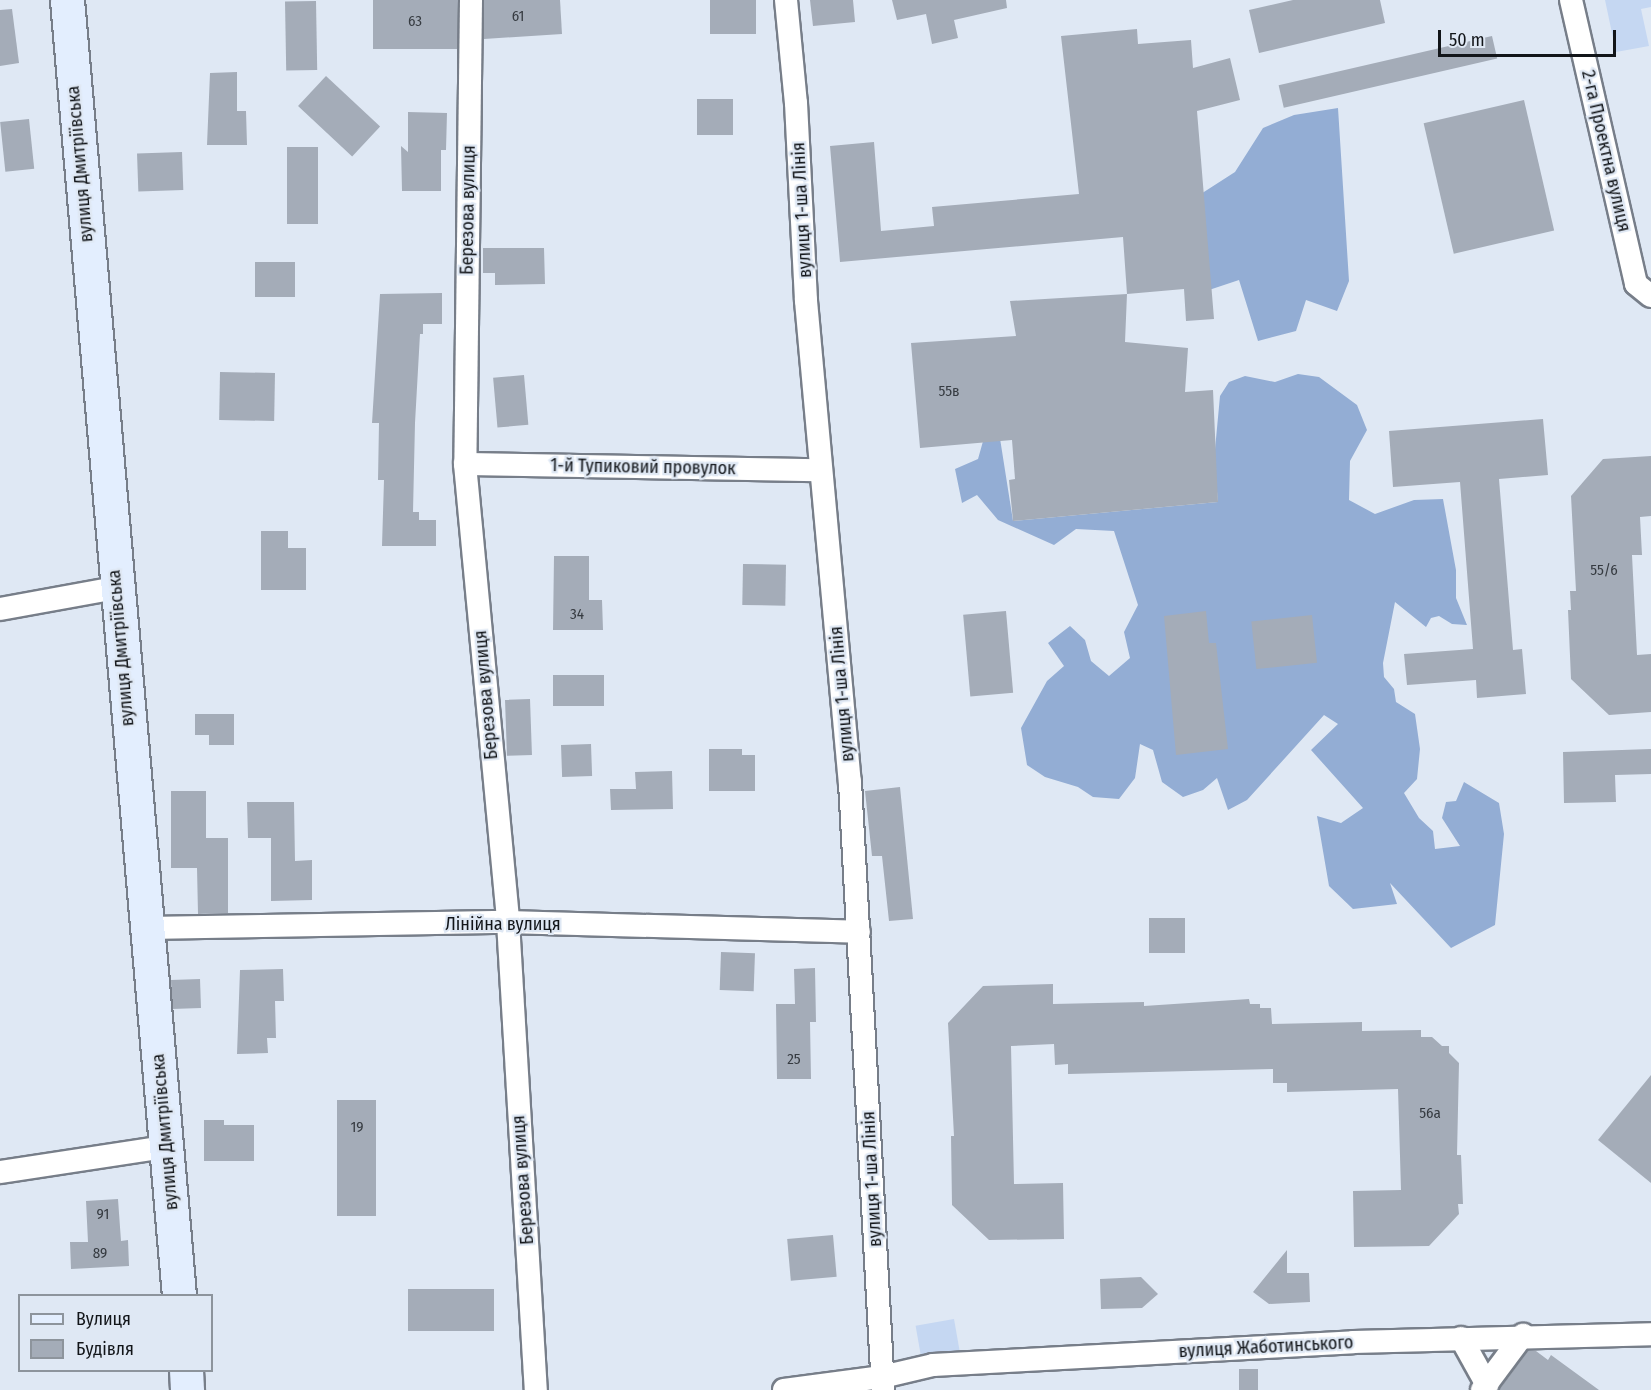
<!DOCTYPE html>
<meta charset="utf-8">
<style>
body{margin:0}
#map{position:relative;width:1651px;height:1390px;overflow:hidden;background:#dfe8f4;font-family:"Fira Sans Condensed",sans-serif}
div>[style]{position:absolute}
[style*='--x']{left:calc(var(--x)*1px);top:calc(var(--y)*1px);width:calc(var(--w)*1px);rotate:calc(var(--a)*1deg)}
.green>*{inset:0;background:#c5d7f2;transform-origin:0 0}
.forest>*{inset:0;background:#93add4}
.building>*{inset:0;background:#a4acb8;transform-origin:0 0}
.roads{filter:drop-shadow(2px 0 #777e89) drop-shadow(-2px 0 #777e89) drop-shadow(0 2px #777e89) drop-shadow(0 -2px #777e89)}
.minor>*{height:22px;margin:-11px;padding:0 11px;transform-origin:11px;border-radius:11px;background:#fff}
.secondary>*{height:33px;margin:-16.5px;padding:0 16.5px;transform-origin:16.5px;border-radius:16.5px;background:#e3eefe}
span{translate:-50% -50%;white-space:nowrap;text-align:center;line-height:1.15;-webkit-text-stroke:4.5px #dfe8f4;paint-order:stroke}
.number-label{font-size:15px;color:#363b41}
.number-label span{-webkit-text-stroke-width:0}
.street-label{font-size:18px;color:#121519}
.legend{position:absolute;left:18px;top:1294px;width:195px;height:78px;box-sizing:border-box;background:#dfe8f4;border:2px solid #8d949c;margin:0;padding:8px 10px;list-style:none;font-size:18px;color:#121519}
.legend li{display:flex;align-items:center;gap:12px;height:30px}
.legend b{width:30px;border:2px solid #8d949c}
.scale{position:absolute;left:1438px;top:30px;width:178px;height:27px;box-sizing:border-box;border:3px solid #121519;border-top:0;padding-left:8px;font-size:18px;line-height:21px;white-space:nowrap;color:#121519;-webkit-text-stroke:4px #dfe8f4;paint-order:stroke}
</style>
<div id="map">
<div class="green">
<i style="clip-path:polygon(1605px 0,1651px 0,1651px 7px,1641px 9px,1649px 46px,1616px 52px)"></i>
<i style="left:954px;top:1319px;width:36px;height:39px;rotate:80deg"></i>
</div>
<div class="forest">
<i style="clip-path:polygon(1338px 108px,1349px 281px,1337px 311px,1306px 300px,1296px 331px,1258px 341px,1239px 280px,1209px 290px,1193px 199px,1235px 172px,1263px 128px,1294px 115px)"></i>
<i style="clip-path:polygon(1298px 374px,1319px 377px,1357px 405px,1367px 430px,1350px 461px,1349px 500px,1375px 514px,1414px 500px,1443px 499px,1456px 570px,1456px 598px,1467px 625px,1452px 624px,1439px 616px,1431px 618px,1426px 627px,1395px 602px,1383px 663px,1384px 677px,1394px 689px,1396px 702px,1415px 714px,1420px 749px,1417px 779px,1404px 793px,1419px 818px,1433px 831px,1435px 849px,1460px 846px,1442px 818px,1446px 802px,1456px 801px,1464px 782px,1499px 803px,1504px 834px,1495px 925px,1451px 948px,1390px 883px,1397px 904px,1353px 909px,1329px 886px,1317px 816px,1341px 823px,1363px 808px,1311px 750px,1338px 724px,1324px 715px,1247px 800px,1228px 810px,1217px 778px,1203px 790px,1183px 797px,1162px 782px,1153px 750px,1140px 744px,1135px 778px,1119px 799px,1093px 797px,1078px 787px,1045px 777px,1027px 765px,1021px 728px,1047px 681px,1064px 666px,1048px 643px,1070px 626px,1085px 640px,1091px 661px,1109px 676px,1130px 658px,1124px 632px,1138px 605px,1114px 531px,1076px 529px,1054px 545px,998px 520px,977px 495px,962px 503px,955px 469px,978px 459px,989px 420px,996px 413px,1013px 521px,1218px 502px,1214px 460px,1220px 396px,1229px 382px,1245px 376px,1275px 382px)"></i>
</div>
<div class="building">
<i style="left:373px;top:0;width:85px;height:49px"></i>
<i style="clip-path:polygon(484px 0,560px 0,562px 34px,484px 39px)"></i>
<i style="left:710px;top:0;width:46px;height:34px"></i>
<i style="clip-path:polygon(810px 0,853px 0,855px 22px,813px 26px)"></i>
<i style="clip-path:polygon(892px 0,1006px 0,1007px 8px,954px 20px,958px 38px,932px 44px,926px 14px,897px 20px)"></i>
<i style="clip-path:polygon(1293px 0,1380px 0,1385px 23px,1259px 53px,1249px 10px)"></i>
<i style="left:316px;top:1px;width:69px;height:31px;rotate:89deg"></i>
<i style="clip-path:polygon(12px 9px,19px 63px,0 66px,0 10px)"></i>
<i style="clip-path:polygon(1137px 29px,1138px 44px,1191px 40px,1193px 68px,1230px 58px,1240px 100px,1197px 111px,1214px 319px,1186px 321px,1184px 289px,1127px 294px,1123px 237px,840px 262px,830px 146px,874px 142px,881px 231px,934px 226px,932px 207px,1079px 194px,1061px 36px)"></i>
<i style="left:1492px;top:36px;width:23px;height:219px;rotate:77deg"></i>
<i style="clip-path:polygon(237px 72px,237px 111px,246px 111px,247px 145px,207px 145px,210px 73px)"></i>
<i style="left:326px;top:76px;width:74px;height:41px;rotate:43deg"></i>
<i style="left:733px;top:99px;width:36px;height:36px;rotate:90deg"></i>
<i style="left:1524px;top:100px;width:134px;height:103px;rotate:77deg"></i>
<i style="clip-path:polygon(408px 112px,447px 113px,446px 150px,441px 150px,441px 191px,402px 191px,401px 146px,408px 152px)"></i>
<i style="left:29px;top:119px;width:50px;height:29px;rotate:84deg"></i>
<i style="left:287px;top:147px;width:31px;height:77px"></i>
<i style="left:182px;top:152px;width:38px;height:45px;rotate:88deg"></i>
<i style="clip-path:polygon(483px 248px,544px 248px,545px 284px,495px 285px,495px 273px,483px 273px)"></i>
<i style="left:255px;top:262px;width:40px;height:35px"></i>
<i style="clip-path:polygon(442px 293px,442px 324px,423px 324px,423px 334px,420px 334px,415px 423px,413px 512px,419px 512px,419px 520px,436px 520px,436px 546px,382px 546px,384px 480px,378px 480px,379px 423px,372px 423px,380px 294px)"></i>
<i style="clip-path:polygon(1127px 294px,1125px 342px,1188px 348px,1185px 392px,1213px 390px,1218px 502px,1013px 521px,1009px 480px,1015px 479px,1012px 440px,920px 448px,911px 343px,1016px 336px,1010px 301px)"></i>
<i style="left:220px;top:372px;width:55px;height:48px;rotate:1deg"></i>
<i style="left:524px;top:375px;width:50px;height:31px;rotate:85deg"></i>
<i style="clip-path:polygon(1543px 419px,1548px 475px,1499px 479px,1513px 650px,1522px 649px,1526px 694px,1477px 698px,1476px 680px,1407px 685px,1404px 654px,1473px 649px,1460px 482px,1393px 487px,1389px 431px)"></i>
<i style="clip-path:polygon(1651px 456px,1651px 516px,1640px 517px,1642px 555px,1632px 555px,1637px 655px,1651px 654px,1651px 712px,1609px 715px,1571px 679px,1568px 610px,1571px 610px,1570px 591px,1576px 591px,1571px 496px,1603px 459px)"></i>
<i style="clip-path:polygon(261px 531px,288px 531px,288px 548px,306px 548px,306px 590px,261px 590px)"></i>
<i style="clip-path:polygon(554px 556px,589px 556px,589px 600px,602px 600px,603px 630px,553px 630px)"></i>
<i style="left:743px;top:564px;width:43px;height:41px;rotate:1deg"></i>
<i style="left:1006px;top:611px;width:82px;height:43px;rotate:85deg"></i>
<i style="clip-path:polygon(1206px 611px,1209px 643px,1216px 643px,1228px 749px,1176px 755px,1164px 616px)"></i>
<i style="left:1312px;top:615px;width:48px;height:61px;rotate:84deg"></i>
<i style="left:553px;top:675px;width:51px;height:31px"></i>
<i style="left:530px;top:699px;width:56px;height:25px;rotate:88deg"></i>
<i style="clip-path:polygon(195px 714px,234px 714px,234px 745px,209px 745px,209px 735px,195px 735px)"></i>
<i style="left:591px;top:744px;width:32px;height:30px;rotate:88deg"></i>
<i style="clip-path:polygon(709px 749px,742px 749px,742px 755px,755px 755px,755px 791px,709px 791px)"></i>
<i style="clip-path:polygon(1651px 749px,1651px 774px,1615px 775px,1616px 802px,1564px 803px,1563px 752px)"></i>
<i style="clip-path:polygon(672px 771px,673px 809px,611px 810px,610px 789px,636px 789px,635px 772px)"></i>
<i style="clip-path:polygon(900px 787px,913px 919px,889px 921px,882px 856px,872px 856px,865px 791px)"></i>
<i style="clip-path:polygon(171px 791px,206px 791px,206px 838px,228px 838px,228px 913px,198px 914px,197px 868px,171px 868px)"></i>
<i style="clip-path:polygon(247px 802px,294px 802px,295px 861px,312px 860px,312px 900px,271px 901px,271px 838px,248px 838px)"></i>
<i style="left:1185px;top:918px;width:35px;height:36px;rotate:90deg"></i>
<i style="left:721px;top:952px;width:34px;height:38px;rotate:2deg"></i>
<i style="clip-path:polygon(815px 968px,816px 1022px,810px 1022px,811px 1079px,777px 1079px,776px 1004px,795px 1004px,794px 969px)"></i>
<i style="clip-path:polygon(283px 969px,284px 1001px,275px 1001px,276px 1038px,267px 1038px,268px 1053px,237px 1054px,240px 970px)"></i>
<i style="left:200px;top:979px;width:29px;height:29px;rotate:88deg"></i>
<i style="clip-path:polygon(1053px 984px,1053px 1004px,1144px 1002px,1144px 1006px,1249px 999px,1250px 1004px,1260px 1004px,1260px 1008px,1271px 1008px,1272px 1024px,1362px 1022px,1362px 1031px,1421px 1030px,1421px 1037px,1432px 1037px,1442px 1046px,1449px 1046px,1449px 1053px,1459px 1063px,1457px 1155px,1461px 1155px,1463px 1204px,1458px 1204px,1459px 1214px,1429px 1246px,1354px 1247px,1353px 1191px,1401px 1190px,1398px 1089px,1287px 1092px,1287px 1083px,1273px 1083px,1273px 1069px,1068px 1074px,1068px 1064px,1055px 1065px,1054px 1044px,1011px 1046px,1014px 1184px,1063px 1183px,1064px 1239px,989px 1240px,952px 1205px,951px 1136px,954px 1136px,948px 1023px,983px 986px)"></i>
<i style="clip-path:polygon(1651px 1075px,1651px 1183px,1598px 1140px)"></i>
<i style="left:337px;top:1100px;width:39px;height:116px"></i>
<i style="clip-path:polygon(204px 1120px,224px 1120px,224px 1125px,254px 1125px,254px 1161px,204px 1161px)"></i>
<i style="clip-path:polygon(118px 1199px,121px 1241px,128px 1240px,129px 1266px,71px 1269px,70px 1242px,88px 1242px,86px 1201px)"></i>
<i style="left:833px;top:1235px;width:42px;height:46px;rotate:85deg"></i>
<i style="clip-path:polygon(1287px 1250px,1287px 1273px,1309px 1273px,1310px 1302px,1269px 1304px,1253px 1292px)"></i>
<i style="clip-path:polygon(1141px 1277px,1158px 1294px,1142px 1308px,1101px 1309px,1100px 1279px)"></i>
<i style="left:408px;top:1289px;width:86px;height:42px"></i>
<i style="clip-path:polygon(1528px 1351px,1536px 1351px,1548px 1360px,1551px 1355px,1599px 1390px,1499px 1390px)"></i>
<i style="left:1239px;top:1369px;width:19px;height:21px"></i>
</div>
<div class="roads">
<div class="minor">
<i style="--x:471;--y:0;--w:464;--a:90.7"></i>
<i style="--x:465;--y:464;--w:460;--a:84.6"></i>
<i style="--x:508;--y:922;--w:469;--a:86.6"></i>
<i style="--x:786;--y:0;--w:103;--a:84.5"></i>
<i style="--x:796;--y:103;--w:198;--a:87.1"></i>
<i style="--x:806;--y:301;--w:483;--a:84.8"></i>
<i style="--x:850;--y:782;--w:609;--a:86.89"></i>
<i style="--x:1571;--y:0;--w:291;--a:77.1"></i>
<i style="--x:1636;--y:284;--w:19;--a:39"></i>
<i style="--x:465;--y:464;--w:356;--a:1"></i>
<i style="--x:0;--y:609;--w:117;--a:-10.3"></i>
<i style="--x:147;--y:928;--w:361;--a:-1"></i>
<i style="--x:508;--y:922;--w:351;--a:1.6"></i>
<i style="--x:0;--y:1172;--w:168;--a:-8.6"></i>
<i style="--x:1461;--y:1338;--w:54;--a:61"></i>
<i style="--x:784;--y:1390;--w:99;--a:-7.6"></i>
<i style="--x:882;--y:1377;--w:52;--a:-13.2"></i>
<i style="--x:933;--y:1365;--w:421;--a:-3.1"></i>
<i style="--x:1353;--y:1342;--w:298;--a:-1.5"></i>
<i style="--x:1482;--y:1390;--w:69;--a:-53.3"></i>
</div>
<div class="secondary">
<i style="--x:67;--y:0;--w:1301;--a:85.06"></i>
<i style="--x:186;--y:1370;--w:20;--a:87"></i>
</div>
</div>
<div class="number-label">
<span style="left:518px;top:17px">61</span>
<span style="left:415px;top:22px">63</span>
<span style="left:949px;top:392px">55в</span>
<span style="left:1604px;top:571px">55/6</span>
<span style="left:577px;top:615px">34</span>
<span style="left:794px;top:1060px">25</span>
<span style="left:1430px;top:1114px">56а</span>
<span style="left:357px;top:1128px">19</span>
<span style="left:103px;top:1215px">91</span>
<span style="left:100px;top:1254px">89</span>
</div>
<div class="street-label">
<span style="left:1606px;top:151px;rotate:77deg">2-га Проектна вулиця</span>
<span style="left:80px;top:164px;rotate:-95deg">вулиця Дмитріївська</span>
<span style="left:468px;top:210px;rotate:-89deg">Березова вулиця</span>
<span style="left:802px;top:210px;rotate:-93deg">вулиця 1-ша Лінія</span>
<span style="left:643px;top:467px;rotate:1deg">1-й Тупиковий провулок</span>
<span style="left:121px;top:648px;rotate:-95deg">вулиця Дмитріївська</span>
<span style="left:842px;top:694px;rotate:-95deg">вулиця 1-ша Лінія</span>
<span style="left:486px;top:695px;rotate:-95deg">Березова вулиця</span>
<span style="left:503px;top:924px">Лінійна вулиця</span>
<span style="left:165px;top:1132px;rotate:-95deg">вулиця Дмитріївська</span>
<span style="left:872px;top:1179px;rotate:-93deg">вулиця 1-ша Лінія</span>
<span style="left:523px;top:1180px;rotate:-94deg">Березова вулиця</span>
<span style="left:1266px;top:1347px;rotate:-3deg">вулиця Жаботинського</span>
</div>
<ul class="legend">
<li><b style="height:8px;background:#e3eefe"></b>Вулиця</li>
<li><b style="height:16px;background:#a4acb8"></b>Будівля</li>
</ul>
<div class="scale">50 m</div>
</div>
